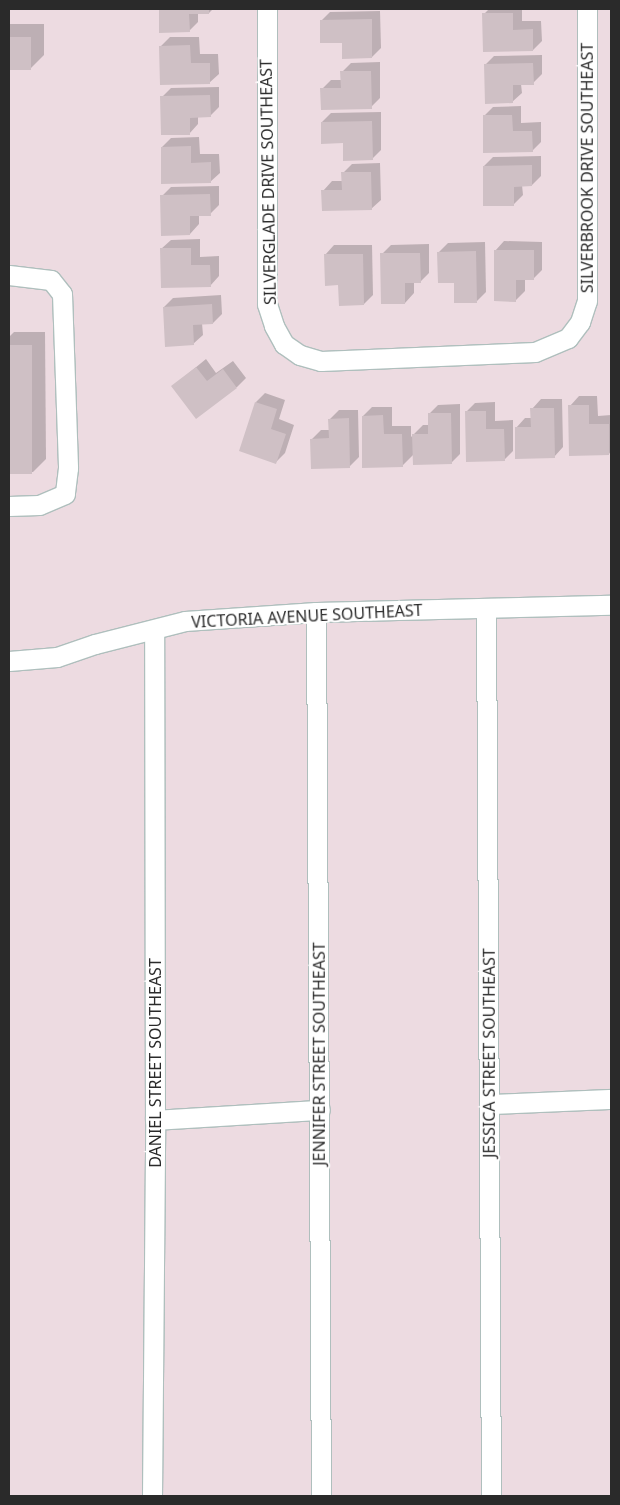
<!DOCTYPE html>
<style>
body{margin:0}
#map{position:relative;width:620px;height:1505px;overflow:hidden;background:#eddbe1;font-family:"Noto Sans",sans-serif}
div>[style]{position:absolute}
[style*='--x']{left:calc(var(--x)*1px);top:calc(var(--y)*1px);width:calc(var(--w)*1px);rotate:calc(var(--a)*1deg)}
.shadow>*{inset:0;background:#0003}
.building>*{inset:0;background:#cfc0c5;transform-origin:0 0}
.roads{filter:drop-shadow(1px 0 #afbfbd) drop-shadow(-1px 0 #afbfbd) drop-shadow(0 1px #afbfbd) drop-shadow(0 -1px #afbfbd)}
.street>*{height:19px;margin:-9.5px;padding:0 9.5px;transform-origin:9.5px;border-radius:9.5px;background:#fff}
span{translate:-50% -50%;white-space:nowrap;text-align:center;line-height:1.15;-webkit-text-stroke:4px #fff;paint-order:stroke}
.street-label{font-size:16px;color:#2a2a2a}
.frame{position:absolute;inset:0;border:10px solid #2a2a2a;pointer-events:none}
</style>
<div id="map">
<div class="shadow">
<i style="clip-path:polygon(160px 9px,213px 9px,209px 13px,198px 13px,198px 22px,189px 31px,160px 32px)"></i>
<i style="clip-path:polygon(489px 9px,522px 9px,522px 21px,541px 21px,542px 41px,533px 50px,484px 14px)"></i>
<i style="clip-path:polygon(380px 11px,381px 48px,372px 57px,343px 41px,321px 21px,330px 12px)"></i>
<i style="clip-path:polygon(9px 24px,44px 24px,44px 55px,31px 68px,9px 68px)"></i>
<i style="clip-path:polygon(170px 37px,199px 37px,200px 54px,218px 54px,219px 74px,209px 83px,160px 47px)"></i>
<i style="clip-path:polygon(542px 55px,542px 74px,533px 83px,521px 84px,522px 93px,512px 102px,485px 65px,494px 56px)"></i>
<i style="clip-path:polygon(380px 62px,380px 98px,371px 107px,322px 89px,331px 80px,342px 80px,342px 72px,351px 63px)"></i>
<i style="clip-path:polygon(219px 87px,219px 107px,210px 116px,198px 116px,198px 124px,189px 134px,162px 97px,171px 88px)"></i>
<i style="clip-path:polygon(521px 106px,521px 123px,541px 122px,541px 142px,532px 151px,484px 116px,493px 107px)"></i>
<i style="clip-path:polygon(381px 112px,381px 150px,372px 159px,344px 142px,322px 122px,331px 113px)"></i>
<i style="clip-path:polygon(199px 137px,200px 154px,219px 154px,220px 173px,210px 182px,162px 147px,171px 138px)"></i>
<i style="clip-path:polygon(541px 156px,541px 176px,532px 185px,522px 185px,523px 195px,513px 205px,484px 166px,493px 157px)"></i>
<i style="clip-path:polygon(380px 163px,381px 200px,371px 209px,323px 191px,332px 181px,343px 181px,343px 173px,352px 164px)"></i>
<i style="clip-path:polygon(219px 186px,219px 205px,210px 214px,199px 215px,199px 224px,190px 234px,162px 196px,171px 187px)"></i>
<i style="clip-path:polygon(200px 239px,200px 257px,219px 256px,219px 276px,210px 286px,161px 249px,171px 240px)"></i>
<i style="clip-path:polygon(504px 241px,542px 242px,542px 270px,533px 279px,525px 279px,525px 291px,516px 300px,495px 251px)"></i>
<i style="clip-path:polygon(485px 242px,486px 292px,477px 301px,455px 281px,439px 252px,448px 243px)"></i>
<i style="clip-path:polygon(429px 244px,429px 273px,420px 282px,414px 282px,414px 293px,405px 303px,382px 254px,391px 245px)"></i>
<i style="clip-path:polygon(334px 245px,372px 245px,373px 295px,364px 304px,339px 284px,325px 255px)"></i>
<i style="clip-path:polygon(221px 295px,222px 314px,213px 323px,202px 323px,203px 335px,193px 344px,164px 307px,173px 298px)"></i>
<i style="clip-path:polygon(14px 332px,45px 332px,46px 459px,33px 472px,9px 473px,9px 337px)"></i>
<i style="clip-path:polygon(206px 359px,216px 373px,233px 361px,246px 378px,237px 387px,173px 386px)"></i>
<i style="clip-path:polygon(265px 393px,285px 400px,279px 419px,294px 425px,285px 453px,276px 462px,256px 402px)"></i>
<i style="clip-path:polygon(579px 396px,597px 396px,598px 416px,611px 415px,611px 451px,609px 454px,570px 406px)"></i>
<i style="clip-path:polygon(541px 399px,562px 399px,563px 447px,554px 457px,516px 428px,525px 418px,532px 418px,532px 409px)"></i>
<i style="clip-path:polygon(495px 402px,495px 421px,513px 420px,513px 451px,504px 460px,466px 412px,475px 403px)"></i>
<i style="clip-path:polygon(460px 404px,460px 454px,451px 463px,414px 454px,402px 466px,363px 416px,372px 407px,392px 407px,392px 426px,411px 426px,411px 437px,423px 425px,429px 425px,429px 414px,438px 405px)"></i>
<i style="clip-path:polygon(339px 410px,358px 410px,359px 457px,350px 466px,312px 439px,321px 430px,330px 430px,330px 419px)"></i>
</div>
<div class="building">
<i style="clip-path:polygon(159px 9px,209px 9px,209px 14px,189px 14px,190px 32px,159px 33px)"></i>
<i style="clip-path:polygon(482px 13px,513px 13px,513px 30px,533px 29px,533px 51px,483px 52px)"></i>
<i style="clip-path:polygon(372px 19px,372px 58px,342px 59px,342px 43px,320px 43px,320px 20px)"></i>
<i style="left:9px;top:37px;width:22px;height:33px"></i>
<i style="clip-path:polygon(190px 45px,191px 63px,210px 63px,210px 84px,160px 85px,159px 46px)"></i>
<i style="clip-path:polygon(533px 63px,534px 85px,513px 85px,513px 103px,485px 104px,484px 64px)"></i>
<i style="clip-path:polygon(340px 71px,371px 71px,372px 109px,321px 110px,320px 88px,341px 88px)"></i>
<i style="clip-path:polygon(210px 95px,211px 117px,190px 118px,190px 135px,161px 135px,160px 96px)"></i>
<i style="clip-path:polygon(483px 115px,512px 115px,513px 131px,532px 131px,533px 152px,483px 153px)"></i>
<i style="clip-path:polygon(372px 121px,373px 160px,343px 161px,343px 143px,321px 144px,321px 122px)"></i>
<i style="clip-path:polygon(191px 146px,191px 163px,211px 162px,211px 183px,161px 184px,161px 147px)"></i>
<i style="clip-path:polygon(532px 165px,532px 186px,514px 187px,514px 206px,483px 206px,483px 166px)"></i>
<i style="clip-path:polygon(341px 172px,371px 172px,372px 210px,322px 211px,321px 190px,342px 190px)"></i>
<i style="clip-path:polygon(210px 194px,211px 216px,190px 216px,190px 235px,161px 236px,160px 195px)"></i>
<i style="clip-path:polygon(160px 248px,191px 248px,191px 265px,210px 265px,211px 287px,161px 288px)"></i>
<i style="clip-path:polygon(494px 250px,534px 250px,534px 280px,516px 280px,516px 302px,494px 301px)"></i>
<i style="clip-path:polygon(476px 251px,477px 303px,454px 303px,454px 283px,438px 283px,437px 252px)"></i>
<i style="clip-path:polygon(380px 253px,420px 253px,421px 283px,405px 283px,405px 304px,381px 304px)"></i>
<i style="clip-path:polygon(324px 254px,363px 254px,364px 305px,339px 306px,338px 285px,325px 286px)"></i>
<i style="clip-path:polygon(212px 304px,213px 324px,193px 325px,194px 345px,165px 347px,163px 307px)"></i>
<i style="left:9px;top:345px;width:23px;height:129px"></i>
<i style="clip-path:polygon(196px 367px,207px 381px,223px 369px,237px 388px,196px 419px,171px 386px)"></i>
<i style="clip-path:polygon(255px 402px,277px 409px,271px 429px,286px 434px,276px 464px,239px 451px)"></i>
<i style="clip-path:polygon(568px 405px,589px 405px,589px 424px,609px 424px,609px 455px,569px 456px)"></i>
<i style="clip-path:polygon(530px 408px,554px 408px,555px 458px,515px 459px,515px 427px,531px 427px)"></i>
<i style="clip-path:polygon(465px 411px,486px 411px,486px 429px,504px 429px,505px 461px,466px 462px)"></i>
<i style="clip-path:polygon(428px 413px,451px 413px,452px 464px,413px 465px,412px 434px,428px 434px)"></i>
<i style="clip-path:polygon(383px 415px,384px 434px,402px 434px,403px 467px,362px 468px,362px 416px)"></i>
<i style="clip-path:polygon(349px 418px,350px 468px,311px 469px,310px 439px,329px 438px,328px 419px)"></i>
</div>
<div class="roads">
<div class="street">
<i style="--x:267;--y:9;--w:295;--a:90"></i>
<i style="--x:267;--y:304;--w:23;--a:72"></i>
<i style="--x:274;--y:326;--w:21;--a:61"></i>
<i style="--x:284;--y:344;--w:19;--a:35"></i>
<i style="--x:300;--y:355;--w:22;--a:16"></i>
<i style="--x:321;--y:361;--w:214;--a:-2.4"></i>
<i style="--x:535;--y:352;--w:36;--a:-23"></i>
<i style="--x:568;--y:338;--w:20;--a:-53"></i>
<i style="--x:580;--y:322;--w:22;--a:-72"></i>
<i style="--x:587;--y:301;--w:292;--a:-90"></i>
<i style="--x:9;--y:275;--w:42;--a:6.8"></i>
<i style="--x:51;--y:280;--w:18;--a:52"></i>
<i style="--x:62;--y:294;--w:174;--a:88"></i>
<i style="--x:68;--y:468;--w:26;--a:97"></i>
<i style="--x:65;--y:494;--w:28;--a:157"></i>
<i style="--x:39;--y:505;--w:30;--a:178"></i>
<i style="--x:486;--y:609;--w:887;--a:89.68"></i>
<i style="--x:316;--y:612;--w:884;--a:89.68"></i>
<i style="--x:9;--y:661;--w:48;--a:-4.8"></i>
<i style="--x:57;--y:657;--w:40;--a:-18.9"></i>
<i style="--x:95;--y:644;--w:93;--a:-14.3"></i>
<i style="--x:185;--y:621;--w:131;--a:-3.9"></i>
<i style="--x:316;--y:612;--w:295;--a:-1.4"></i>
<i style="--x:490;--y:1104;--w:121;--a:-2.4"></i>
<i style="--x:155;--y:1120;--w:165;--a:-3.5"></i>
<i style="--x:152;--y:1496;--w:376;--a:-89.5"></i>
<i style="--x:155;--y:1120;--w:490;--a:-90.1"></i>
</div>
</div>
<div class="street-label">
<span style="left:587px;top:168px;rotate:-90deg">SILVERBROOK DRIVE SOUTHEAST</span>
<span style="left:268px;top:182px;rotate:-91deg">SILVERGLADE DRIVE SOUTHEAST</span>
<span style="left:307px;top:616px;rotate:-3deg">VICTORIA AVENUE SOUTHEAST</span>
<span style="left:489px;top:1053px;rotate:-90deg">JESSICA STREET SOUTHEAST</span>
<span style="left:319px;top:1054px;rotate:-90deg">JENNIFER STREET SOUTHEAST</span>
<span style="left:155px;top:1063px;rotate:-90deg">DANIEL STREET SOUTHEAST</span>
</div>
<div class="frame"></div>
</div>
